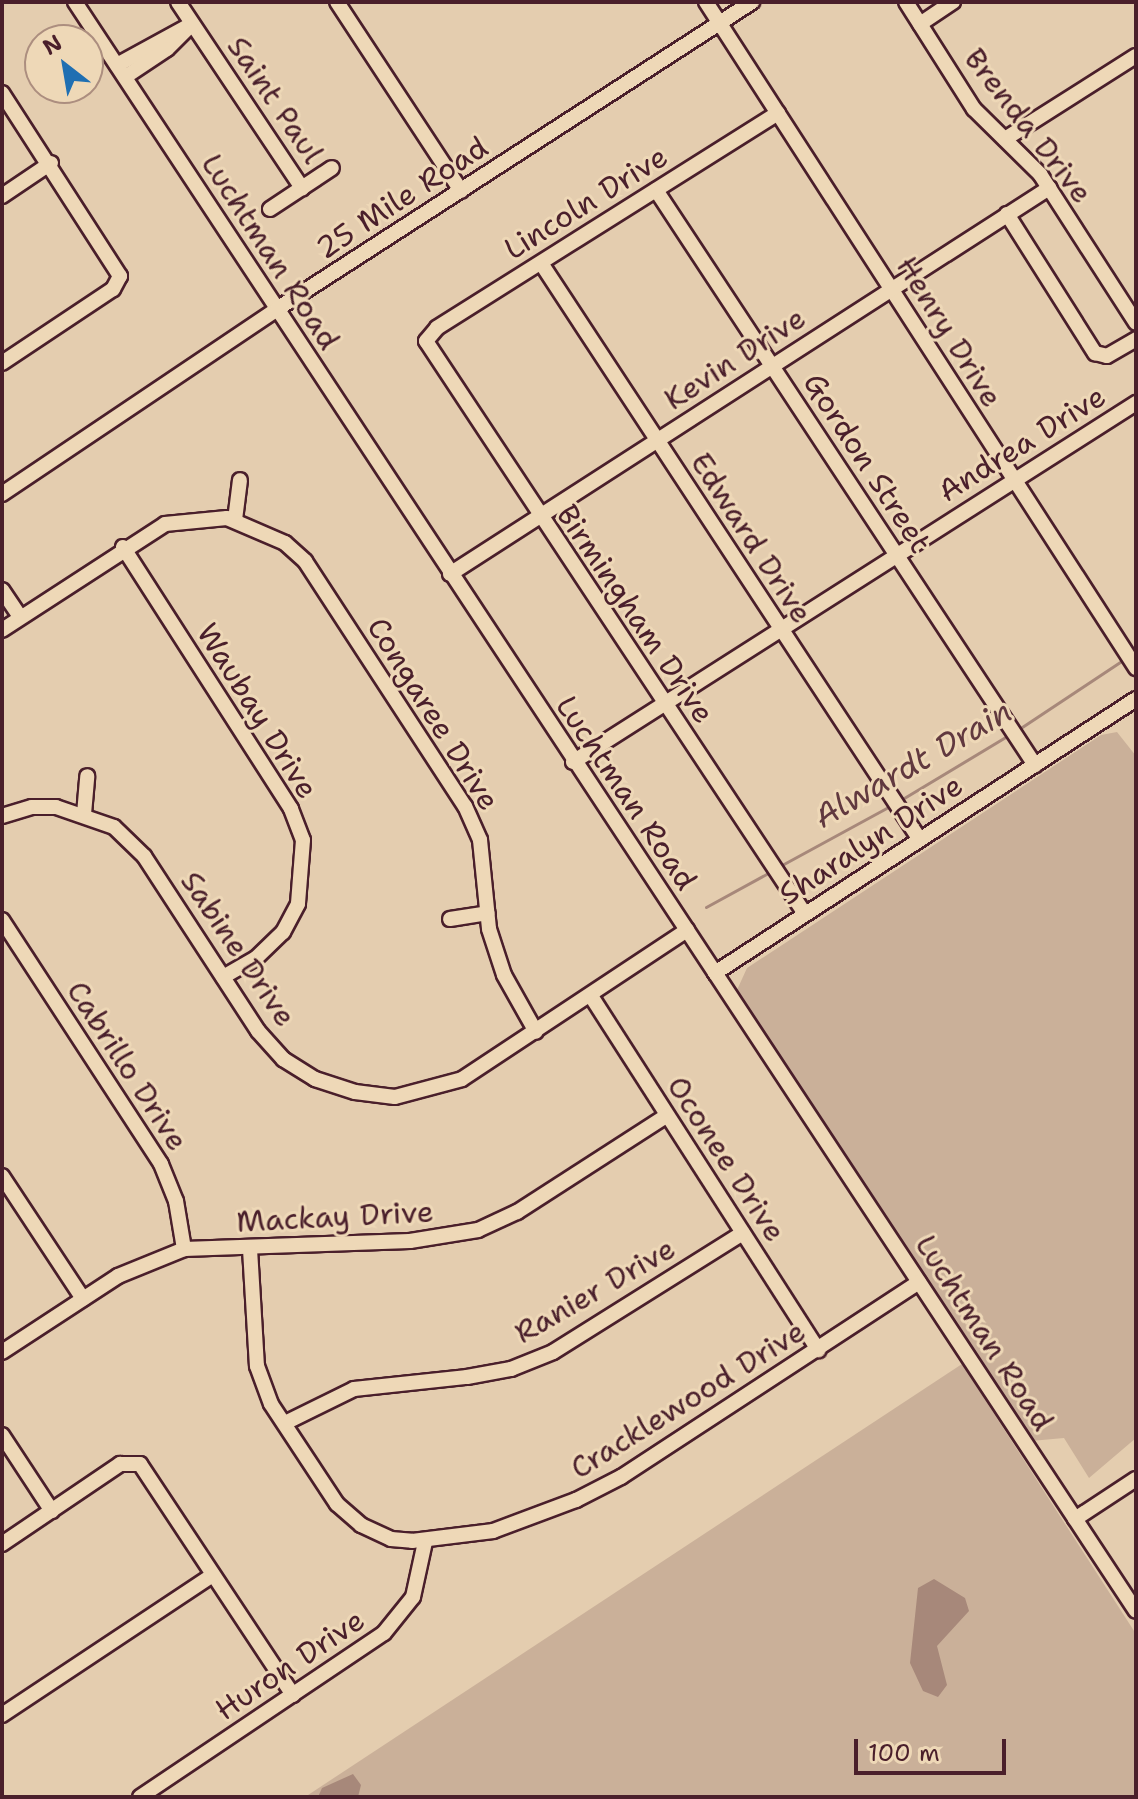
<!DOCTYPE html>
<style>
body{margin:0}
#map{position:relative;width:1138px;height:1799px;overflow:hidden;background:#e4cdaf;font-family:"Shantell Sans",sans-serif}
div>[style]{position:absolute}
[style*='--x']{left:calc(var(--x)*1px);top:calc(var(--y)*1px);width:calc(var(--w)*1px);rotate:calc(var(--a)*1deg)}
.green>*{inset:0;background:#cab099}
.water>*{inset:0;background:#a7887a}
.stream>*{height:3px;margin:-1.5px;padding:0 1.5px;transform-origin:1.5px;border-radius:1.5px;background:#a7887a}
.roads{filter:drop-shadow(2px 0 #4a1f2b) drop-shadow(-2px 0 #4a1f2b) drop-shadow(0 2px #4a1f2b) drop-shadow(0 -2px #4a1f2b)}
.minor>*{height:14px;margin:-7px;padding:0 7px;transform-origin:7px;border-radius:7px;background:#eed8b7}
span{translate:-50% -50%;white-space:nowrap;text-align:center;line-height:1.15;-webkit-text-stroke:6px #eed8b7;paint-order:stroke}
.street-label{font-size:30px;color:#4a1f2b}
.water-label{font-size:32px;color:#61393f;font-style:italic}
.frame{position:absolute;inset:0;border:4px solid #4a1f2b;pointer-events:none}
.north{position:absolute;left:24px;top:24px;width:80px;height:80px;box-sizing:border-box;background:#eed8b7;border:2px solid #ac8e7f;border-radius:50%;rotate:329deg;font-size:22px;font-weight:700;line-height:32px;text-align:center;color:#4a1f2b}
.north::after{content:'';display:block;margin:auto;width:28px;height:36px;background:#1f6fb2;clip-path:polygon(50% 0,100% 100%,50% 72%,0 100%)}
.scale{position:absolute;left:854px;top:1739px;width:152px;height:36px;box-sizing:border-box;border:4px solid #4a1f2b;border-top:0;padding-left:10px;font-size:24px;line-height:28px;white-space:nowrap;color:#4a1f2b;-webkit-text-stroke:6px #eed8b7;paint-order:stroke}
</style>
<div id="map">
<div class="green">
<i style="clip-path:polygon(1117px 732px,1136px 756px,1136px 1438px,1089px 1478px,1064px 1438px,1031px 1441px,737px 990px,747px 968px,1101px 735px)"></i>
<i style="clip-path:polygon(962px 1364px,1136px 1634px,1136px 1797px,305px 1797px)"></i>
</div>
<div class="water">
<i style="clip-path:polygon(934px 1579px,965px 1598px,969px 1611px,937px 1646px,947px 1685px,938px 1697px,923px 1691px,910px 1663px,918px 1588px)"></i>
<i style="clip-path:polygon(353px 1774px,361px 1785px,358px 1797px,318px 1797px,322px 1788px)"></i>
</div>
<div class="stream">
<i style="--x:1019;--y:729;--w:128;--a:-33.6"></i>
<i style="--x:899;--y:801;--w:128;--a:-31"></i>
<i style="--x:780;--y:866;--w:128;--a:-28.6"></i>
<i style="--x:706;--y:907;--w:73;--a:-28.7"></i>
</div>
<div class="roads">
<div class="minor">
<i style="--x:75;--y:2;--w:1927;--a:56.6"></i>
<i style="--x:178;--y:2;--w:224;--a:56.3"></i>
<i style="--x:337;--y:2;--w:226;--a:56.7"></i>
<i style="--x:706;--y:2;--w:793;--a:57.15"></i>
<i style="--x:906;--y:2;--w:127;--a:57.6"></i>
<i style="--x:974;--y:109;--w:93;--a:44.6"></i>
<i style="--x:1040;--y:174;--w:177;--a:57.2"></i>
<i style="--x:920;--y:24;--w:40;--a:-34"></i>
<i style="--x:117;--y:65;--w:85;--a:-28.7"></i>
<i style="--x:192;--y:24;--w:35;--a:135"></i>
<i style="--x:167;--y:49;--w:50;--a:146.3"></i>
<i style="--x:2;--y:93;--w:218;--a:57.2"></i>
<i style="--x:120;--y:276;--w:15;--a:118"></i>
<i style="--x:113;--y:289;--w:133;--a:146.3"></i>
<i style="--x:778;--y:113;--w:403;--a:147.8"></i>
<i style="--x:437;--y:328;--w:17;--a:130"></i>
<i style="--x:426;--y:341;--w:687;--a:56.52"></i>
<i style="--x:1005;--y:139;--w:155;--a:-32.4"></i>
<i style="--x:656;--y:190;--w:689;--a:56.61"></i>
<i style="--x:2;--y:196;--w:59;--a:-34"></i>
<i style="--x:270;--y:209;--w:74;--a:-33.5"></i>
<i style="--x:1007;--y:214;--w:165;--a:57.7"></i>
<i style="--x:1095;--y:353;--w:12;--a:14"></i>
<i style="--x:1107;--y:356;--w:34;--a:-30"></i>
<i style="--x:541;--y:263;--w:690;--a:56.7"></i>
<i style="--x:2;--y:494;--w:331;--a:-33.9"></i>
<i style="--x:277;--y:309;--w:566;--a:-32.88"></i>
<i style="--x:235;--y:520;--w:40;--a:-82.9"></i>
<i style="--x:123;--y:547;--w:311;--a:57.3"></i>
<i style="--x:291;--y:809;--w:33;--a:69"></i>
<i style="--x:303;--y:840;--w:64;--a:94.5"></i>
<i style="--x:298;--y:904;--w:32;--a:118"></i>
<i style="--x:283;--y:932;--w:37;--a:136"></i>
<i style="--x:256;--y:958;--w:38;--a:150"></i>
<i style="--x:450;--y:574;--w:713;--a:-32.8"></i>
<i style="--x:2;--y:590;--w:32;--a:56"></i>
<i style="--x:2;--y:630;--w:194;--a:-33"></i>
<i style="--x:165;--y:524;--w:62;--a:-5.5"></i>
<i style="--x:227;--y:518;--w:63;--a:23.3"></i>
<i style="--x:285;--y:543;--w:27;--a:42"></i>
<i style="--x:305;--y:561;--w:293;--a:56.9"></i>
<i style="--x:465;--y:806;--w:37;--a:66"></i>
<i style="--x:480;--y:840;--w:89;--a:84.2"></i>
<i style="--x:489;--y:929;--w:48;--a:71.9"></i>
<i style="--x:504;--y:975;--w:65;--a:60.7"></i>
<i style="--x:573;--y:762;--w:668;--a:-32.52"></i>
<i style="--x:84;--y:814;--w:38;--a:-85"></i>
<i style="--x:2;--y:816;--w:31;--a:-17"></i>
<i style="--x:32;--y:807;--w:24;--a:0"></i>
<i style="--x:56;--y:807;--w:61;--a:19"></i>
<i style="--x:114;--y:827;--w:42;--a:44"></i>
<i style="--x:144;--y:856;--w:209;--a:56.9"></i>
<i style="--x:258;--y:1031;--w:38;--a:48"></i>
<i style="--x:283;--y:1059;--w:38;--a:32"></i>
<i style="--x:315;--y:1079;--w:42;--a:18"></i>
<i style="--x:355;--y:1092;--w:40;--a:7.1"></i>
<i style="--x:395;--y:1097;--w:69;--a:-15"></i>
<i style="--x:462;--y:1079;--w:270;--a:-33.5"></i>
<i style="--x:450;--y:919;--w:38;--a:-9"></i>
<i style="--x:2;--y:920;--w:291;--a:56.9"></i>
<i style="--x:161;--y:1164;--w:40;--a:68"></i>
<i style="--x:176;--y:1201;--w:49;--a:80.5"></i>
<i style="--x:715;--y:973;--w:502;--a:-33.06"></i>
<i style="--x:591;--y:996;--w:421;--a:57.3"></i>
<i style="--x:2;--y:1176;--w:147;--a:56.6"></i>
<i style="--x:250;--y:1249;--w:117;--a:86.6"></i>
<i style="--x:257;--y:1366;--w:40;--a:69.8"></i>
<i style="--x:271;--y:1404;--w:120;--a:56.6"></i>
<i style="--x:337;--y:1504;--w:32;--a:41"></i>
<i style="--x:361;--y:1525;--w:33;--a:25"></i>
<i style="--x:391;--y:1539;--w:21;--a:5"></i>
<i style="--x:412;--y:1541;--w:82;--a:-7"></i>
<i style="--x:493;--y:1531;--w:89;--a:-20.5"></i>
<i style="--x:576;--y:1500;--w:51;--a:-27.1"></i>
<i style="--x:621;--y:1477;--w:356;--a:-33.2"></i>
<i style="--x:2;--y:1352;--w:139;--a:-33.2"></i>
<i style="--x:118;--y:1276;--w:71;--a:-22.2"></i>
<i style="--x:184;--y:1249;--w:226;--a:-2"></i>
<i style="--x:410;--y:1241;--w:69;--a:-9.2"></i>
<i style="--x:478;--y:1230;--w:43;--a:-24.8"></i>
<i style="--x:517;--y:1212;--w:177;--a:-32.8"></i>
<i style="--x:285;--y:1423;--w:77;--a:-26.2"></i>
<i style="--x:354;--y:1389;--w:114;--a:-6.1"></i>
<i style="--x:467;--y:1377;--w:45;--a:-10.3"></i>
<i style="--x:511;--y:1369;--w:45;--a:-22"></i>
<i style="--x:553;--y:1352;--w:224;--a:-32.1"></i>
<i style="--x:2;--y:1435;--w:91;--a:56.7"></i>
<i style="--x:1075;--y:1519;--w:73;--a:-33.3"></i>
<i style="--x:2;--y:1544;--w:143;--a:-34.1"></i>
<i style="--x:120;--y:1464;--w:20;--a:0"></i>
<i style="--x:140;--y:1464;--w:277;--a:56.5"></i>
<i style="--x:2;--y:1715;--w:253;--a:-33.6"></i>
<i style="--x:140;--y:1797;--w:294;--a:-33.9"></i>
<i style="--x:384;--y:1633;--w:46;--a:-51.1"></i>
<i style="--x:413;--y:1597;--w:56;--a:-77.7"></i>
</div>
</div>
<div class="street-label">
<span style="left:275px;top:100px;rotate:56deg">Saint Paul</span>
<span style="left:1028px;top:126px;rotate:52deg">Brenda Drive</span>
<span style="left:402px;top:198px;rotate:-33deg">25 Mile Road</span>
<span style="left:586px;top:203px;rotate:-32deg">Lincoln Drive</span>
<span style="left:270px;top:252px;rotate:57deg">Luchtman Road</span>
<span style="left:949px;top:332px;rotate:58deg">Henry Drive</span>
<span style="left:735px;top:359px;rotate:-33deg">Kevin Drive</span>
<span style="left:1022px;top:444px;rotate:-32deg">Andrea Drive</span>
<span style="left:867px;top:463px;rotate:57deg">Gordon Street</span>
<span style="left:751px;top:538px;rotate:57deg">Edward Drive</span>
<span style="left:635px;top:614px;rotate:56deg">Birmingham Drive</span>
<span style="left:257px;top:711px;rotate:58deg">Waubay Drive</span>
<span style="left:433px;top:714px;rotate:58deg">Congaree Drive</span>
<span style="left:626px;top:793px;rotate:56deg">Luchtman Road</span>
<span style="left:871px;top:840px;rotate:-33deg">Sharalyn Drive</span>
<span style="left:238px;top:949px;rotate:56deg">Sabine Drive</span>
<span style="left:127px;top:1066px;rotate:57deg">Cabrillo Drive</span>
<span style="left:726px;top:1159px;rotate:57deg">Oconee Drive</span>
<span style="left:335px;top:1217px;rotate:-3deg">Mackay Drive</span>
<span style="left:595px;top:1291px;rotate:-30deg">Ranier Drive</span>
<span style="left:984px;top:1333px;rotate:57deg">Luchtman Road</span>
<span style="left:688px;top:1400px;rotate:-32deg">Cracklewood Drive</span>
<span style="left:290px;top:1665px;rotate:-34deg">Huron Drive</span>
</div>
<div class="water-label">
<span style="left:913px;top:764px;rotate:-30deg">Alwardt Drain</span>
</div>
<div class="frame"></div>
<div class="north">N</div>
<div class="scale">100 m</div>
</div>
